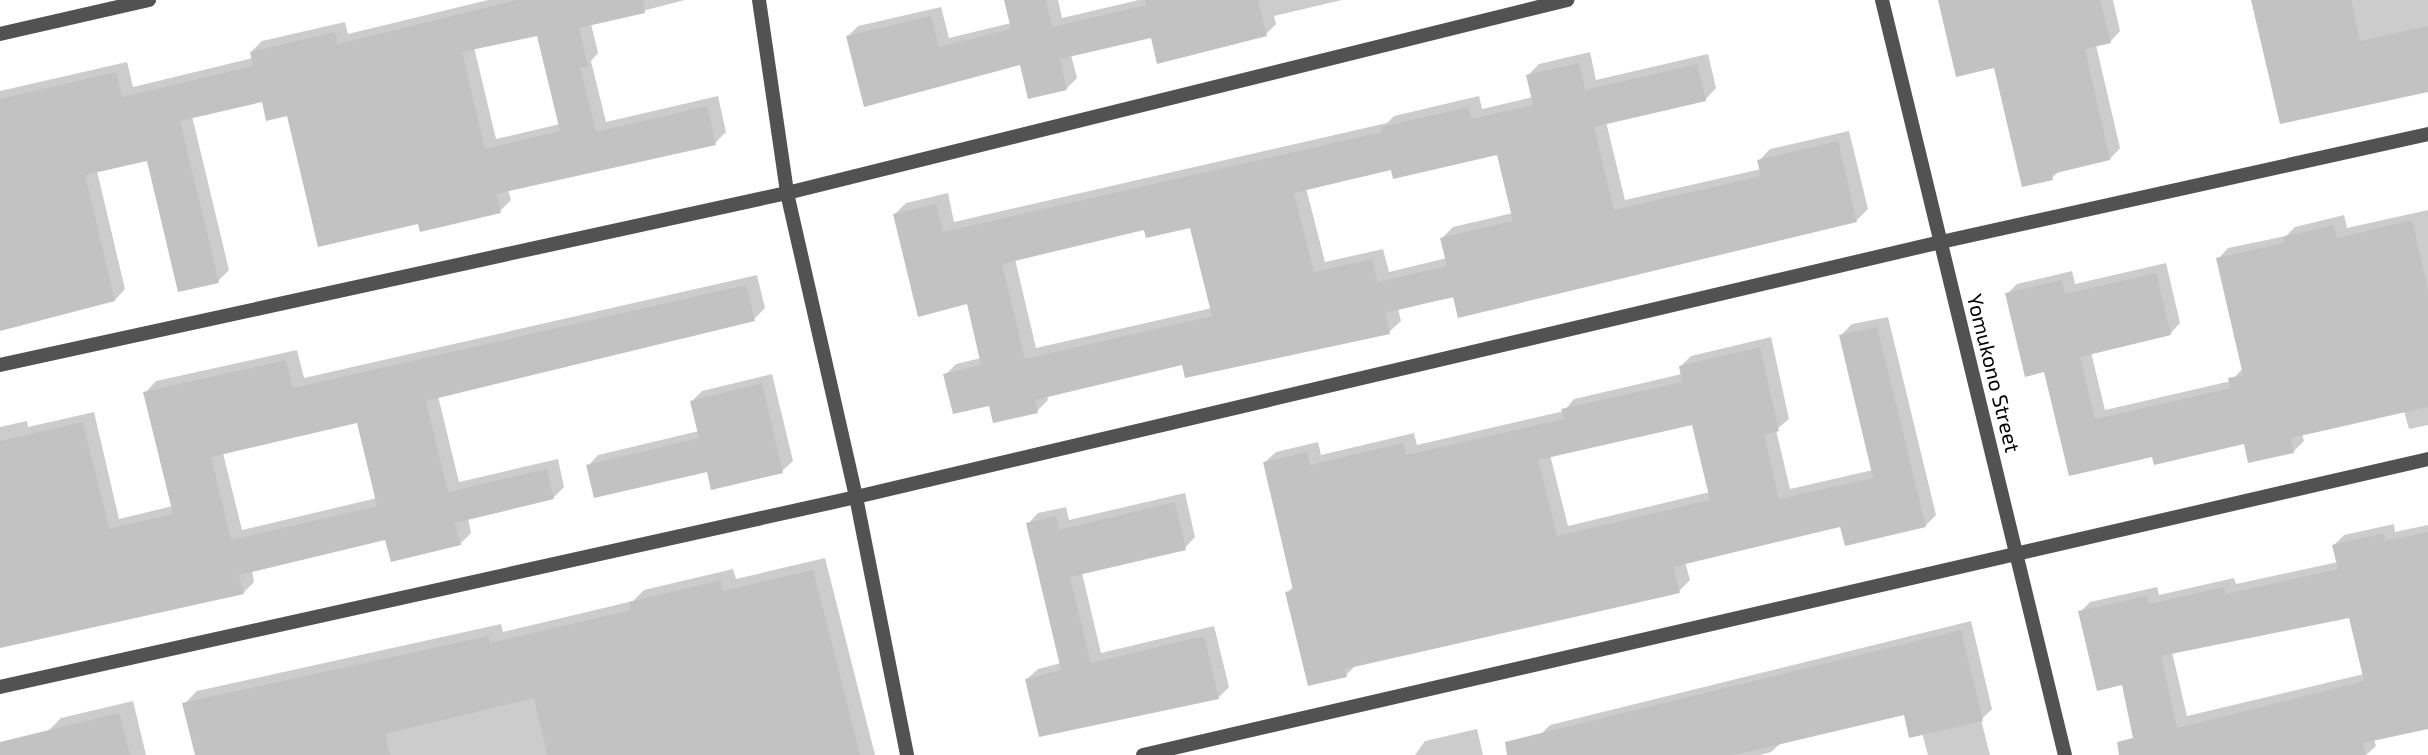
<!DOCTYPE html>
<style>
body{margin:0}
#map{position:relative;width:2428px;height:755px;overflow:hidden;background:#fff;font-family:"Exo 2",sans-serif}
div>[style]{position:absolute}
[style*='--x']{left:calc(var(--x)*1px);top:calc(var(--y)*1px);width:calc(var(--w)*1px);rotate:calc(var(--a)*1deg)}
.shadow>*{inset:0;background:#0003}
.building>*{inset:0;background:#c2c2c2}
.street>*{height:14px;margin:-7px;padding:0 7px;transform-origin:7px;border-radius:7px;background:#525252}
span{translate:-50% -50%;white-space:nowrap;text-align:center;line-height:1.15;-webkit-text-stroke:6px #fff;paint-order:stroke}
.street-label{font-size:21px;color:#000}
</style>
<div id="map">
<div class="shadow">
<i style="clip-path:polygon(evenodd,488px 0,685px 0,591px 24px,598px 53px,591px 61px,606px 122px,718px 96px,726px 132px,715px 143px,508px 190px,511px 200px,500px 211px,419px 222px,288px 114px,263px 100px,192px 116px,229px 270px,218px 281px,148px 158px,97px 171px,125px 289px,115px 300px,0 327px,0 91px,127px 62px,133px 87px,253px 58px,251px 52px,262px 41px,345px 22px,348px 34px,488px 0,538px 34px,560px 124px,496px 139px,474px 47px,538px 34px)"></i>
<i style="clip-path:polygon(1005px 0,1058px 0,1062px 18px,1139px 0,1342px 0,1274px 16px,1276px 24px,1266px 34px,1152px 35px,1071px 55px,1077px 78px,1066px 89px,1021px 63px,848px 36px,858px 26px,941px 7px,949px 38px,1011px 23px)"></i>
<i style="clip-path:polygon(1939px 0,2113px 0,2120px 31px,2110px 42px,2096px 45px,2120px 148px,2110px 159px,2060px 170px,2052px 178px,1996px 66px)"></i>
<i style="clip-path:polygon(2253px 0,2428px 0,2428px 90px)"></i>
<i style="clip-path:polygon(evenodd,1590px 52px,1596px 80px,1708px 54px,1716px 88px,1705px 100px,1606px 122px,1625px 200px,1761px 169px,1759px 161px,1770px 149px,1849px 131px,1868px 209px,1857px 220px,1398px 308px,1401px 321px,1389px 332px,1183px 363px,1047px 395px,1048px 400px,1037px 411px,991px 404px,945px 375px,956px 364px,981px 358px,968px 302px,895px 214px,906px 203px,948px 193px,954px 222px,1387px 123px,1394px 116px,1479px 96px,1482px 109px,1533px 97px,1528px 75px,1539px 64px,1590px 52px,1498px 153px,1513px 213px,1453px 227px,1442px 238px,1447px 258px,1389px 272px,1383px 249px,1325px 262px,1306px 188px,1392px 168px,1498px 153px,1590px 52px,1192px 226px,1212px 308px,1036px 348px,1015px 259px,1145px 228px,1192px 226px)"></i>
<i style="clip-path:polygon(2428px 210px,2428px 425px,2409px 429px,2404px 411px,2302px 434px,2304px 441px,2294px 451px,2245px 442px,2153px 455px,2070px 474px,2045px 370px,2007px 294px,2017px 284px,2072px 271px,2075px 284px,2166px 263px,2180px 323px,2170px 334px,2091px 352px,2105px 410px,2231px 381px,2243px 368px,2218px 259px,2228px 248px,2286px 236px,2295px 227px,2344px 215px,2347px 228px)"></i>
<i style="clip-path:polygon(evenodd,757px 275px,765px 308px,754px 319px,438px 396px,459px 482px,558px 459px,564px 487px,553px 498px,468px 518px,471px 533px,460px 544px,387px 538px,252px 570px,254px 582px,243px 593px,0 647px,0 427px,27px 421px,28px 427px,94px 412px,119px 519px,173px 506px,145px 393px,156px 381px,297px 350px,304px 378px,757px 275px,359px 421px,377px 498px,242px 530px,223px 453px,359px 421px)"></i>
<i style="clip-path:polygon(evenodd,1888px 317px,1936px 515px,1925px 526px,1842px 525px,1685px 562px,1690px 580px,1679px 591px,1356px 665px,1346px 675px,1287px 593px,1294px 586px,1264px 463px,1276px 452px,1318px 442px,1321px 455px,1414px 433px,1417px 445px,1564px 411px,1574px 399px,1682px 374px,1680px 367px,1691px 356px,1771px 337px,1789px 419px,1776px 430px,1790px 489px,1873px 470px,1841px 335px,1852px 324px,1888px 317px,1694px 422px,1710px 492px,1568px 526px,1550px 455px,1694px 422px)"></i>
<i style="clip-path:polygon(772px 374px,793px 461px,782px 471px,588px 466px,598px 455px,699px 431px,692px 401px,702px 391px)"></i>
<i style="clip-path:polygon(1185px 493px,1195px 537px,1185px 548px,1082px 573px,1101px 653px,1214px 626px,1229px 687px,1218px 698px,1027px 679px,1038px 669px,1061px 663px,1028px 524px,1038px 513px,1066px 507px,1069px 520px)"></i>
<i style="clip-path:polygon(evenodd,2394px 524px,2395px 532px,2428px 525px,2428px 728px,2374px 739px,2376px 746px,2366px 755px,2139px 755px,2123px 683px,2080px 612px,2090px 602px,2157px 587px,2159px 595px,2234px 578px,2236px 584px,2338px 562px,2334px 545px,2344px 535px,2394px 524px,2351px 616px,2364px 674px,2187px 716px,2172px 652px,2351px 616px)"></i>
<i style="clip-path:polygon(825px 558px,875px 755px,197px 755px,184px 704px,197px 691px,501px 624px,503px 632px,633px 601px,644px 590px,733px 569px,736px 579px)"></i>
<i style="clip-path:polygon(1971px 621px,1992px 709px,1981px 720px,1990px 755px,1928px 755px,1922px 733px,1905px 713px,1783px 741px,1771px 752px,1760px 755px,1544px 755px,1540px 735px,1550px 725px)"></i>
<i style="clip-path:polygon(133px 701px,146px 755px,44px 755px,47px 732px,61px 718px)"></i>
<i style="clip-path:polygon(1477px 729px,1483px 755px,1415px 755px,1425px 741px)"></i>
</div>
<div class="building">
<i style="clip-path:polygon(evenodd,517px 0,643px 0,645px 13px,579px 28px,588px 66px,580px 68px,596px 132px,707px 106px,716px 145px,496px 194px,501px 213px,420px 232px,418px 224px,318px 247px,287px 116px,266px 121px,262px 102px,180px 121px,219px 283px,178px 292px,147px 161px,85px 175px,115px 301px,0 331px,0 99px,116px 72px,122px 97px,253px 66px,250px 52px,335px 32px,338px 44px,517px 0,537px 36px,560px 131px,485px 149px,462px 52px,537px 36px)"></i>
<i style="clip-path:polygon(1004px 0,1046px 0,1052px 27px,1147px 5px,1145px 0,1258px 0,1267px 36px,1157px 64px,1151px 38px,1060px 59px,1067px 90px,1028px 99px,1020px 65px,864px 107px,846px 36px,931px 16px,939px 47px,1011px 29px)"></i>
<i style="clip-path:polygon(1938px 0,2100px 0,2111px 43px,2085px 49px,2110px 160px,2052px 174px,2053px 180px,2022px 187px,1994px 68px,1956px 77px)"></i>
<i style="clip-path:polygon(2251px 0,2351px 0,2360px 41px,2428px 26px,2428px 92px,2280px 124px)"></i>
<i style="clip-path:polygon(evenodd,1579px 63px,1585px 90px,1697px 64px,1706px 101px,1594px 127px,1614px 210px,1761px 176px,1757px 160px,1838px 141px,1857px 222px,1458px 318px,1453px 297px,1385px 313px,1390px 334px,1185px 378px,1182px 365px,1035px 400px,1038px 413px,993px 423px,989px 406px,953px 414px,943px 374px,981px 365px,967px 304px,918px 317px,893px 214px,936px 204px,943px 232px,1382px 132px,1381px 127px,1468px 107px,1471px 119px,1533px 105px,1526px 75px,1579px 63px,1497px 155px,1513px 221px,1440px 238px,1447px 266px,1378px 282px,1372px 259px,1314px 272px,1294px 193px,1391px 170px,1393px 179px,1497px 155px,1579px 63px,1190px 228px,1212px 316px,1025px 359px,1002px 264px,1144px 230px,1146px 238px,1190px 228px)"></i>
<i style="clip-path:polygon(2412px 220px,2428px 289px,2428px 407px,2291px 438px,2294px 453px,2248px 463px,2244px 444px,2154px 465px,2152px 457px,2069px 476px,2044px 372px,2025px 377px,2005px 293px,2062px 280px,2065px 294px,2156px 273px,2171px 335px,2080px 357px,2095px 419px,2231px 388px,2228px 378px,2243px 375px,2216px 258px,2284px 243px,2283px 237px,2334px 225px,2337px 238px)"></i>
<i style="clip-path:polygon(evenodd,746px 285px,755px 321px,426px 401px,448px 492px,547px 469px,554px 499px,455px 523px,461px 545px,391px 562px,385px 540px,239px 575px,244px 594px,0 648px,0 441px,83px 422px,109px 529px,173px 514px,143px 392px,286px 360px,293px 388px,746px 285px,357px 423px,377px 506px,231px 540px,211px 457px,357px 423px)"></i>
<i style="clip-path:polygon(evenodd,1877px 327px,1926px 527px,1845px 546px,1840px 527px,1673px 567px,1680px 593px,1345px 669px,1347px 677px,1308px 686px,1285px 592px,1293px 590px,1263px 462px,1307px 452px,1310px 465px,1403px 443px,1406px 455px,1564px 419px,1561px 409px,1682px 382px,1679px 366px,1760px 347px,1779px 431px,1764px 435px,1779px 499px,1873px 478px,1839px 335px,1877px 327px,1692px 425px,1710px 500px,1557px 536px,1538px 460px,1692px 425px)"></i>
<i style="clip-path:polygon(762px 383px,783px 473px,711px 490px,707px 472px,594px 498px,586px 465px,699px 438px,690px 401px)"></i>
<i style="clip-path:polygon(1175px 502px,1186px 550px,1070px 577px,1091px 663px,1204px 636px,1219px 699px,1039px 737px,1025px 679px,1061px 670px,1026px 523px,1056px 516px,1059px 530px)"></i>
<i style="clip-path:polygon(evenodd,2428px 532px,2428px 729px,2363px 743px,2366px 755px,2119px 755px,2117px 742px,2133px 738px,2122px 685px,2097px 691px,2078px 611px,2147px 596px,2149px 604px,2224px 587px,2226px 594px,2338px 569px,2332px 545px,2384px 533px,2385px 541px,2428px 532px,2349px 618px,2364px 681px,2177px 728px,2161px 656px,2349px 618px)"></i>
<i style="clip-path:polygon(813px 570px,860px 755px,547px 755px,534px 698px,385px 734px,390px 755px,195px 755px,182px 703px,488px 636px,490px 643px,631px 610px,629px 602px,721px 580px,723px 591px)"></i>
<i style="clip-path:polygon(1961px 630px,1983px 721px,1909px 738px,1904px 715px,1734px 755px,1507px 755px,1505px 742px)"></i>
<i style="clip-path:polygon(119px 713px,130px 755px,0 755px,0 742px)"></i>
</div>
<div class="street">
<i style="--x:759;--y:0;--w:195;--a:81.7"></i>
<i style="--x:787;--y:193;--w:312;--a:77.2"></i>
<i style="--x:856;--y:497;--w:263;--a:78.8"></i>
<i style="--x:1882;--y:0;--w:777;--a:76.38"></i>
<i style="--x:0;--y:34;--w:153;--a:-12.9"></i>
<i style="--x:0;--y:365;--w:806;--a:-12.33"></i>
<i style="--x:787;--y:193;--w:804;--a:-13.9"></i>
<i style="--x:0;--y:687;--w:877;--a:-12.51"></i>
<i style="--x:856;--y:497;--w:1115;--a:-13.23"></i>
<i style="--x:1941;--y:242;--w:499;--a:-12.5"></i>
<i style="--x:1143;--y:755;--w:1319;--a:-12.97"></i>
</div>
<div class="street-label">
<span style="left:1994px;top:373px;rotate:76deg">Yomukono Street</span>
</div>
</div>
